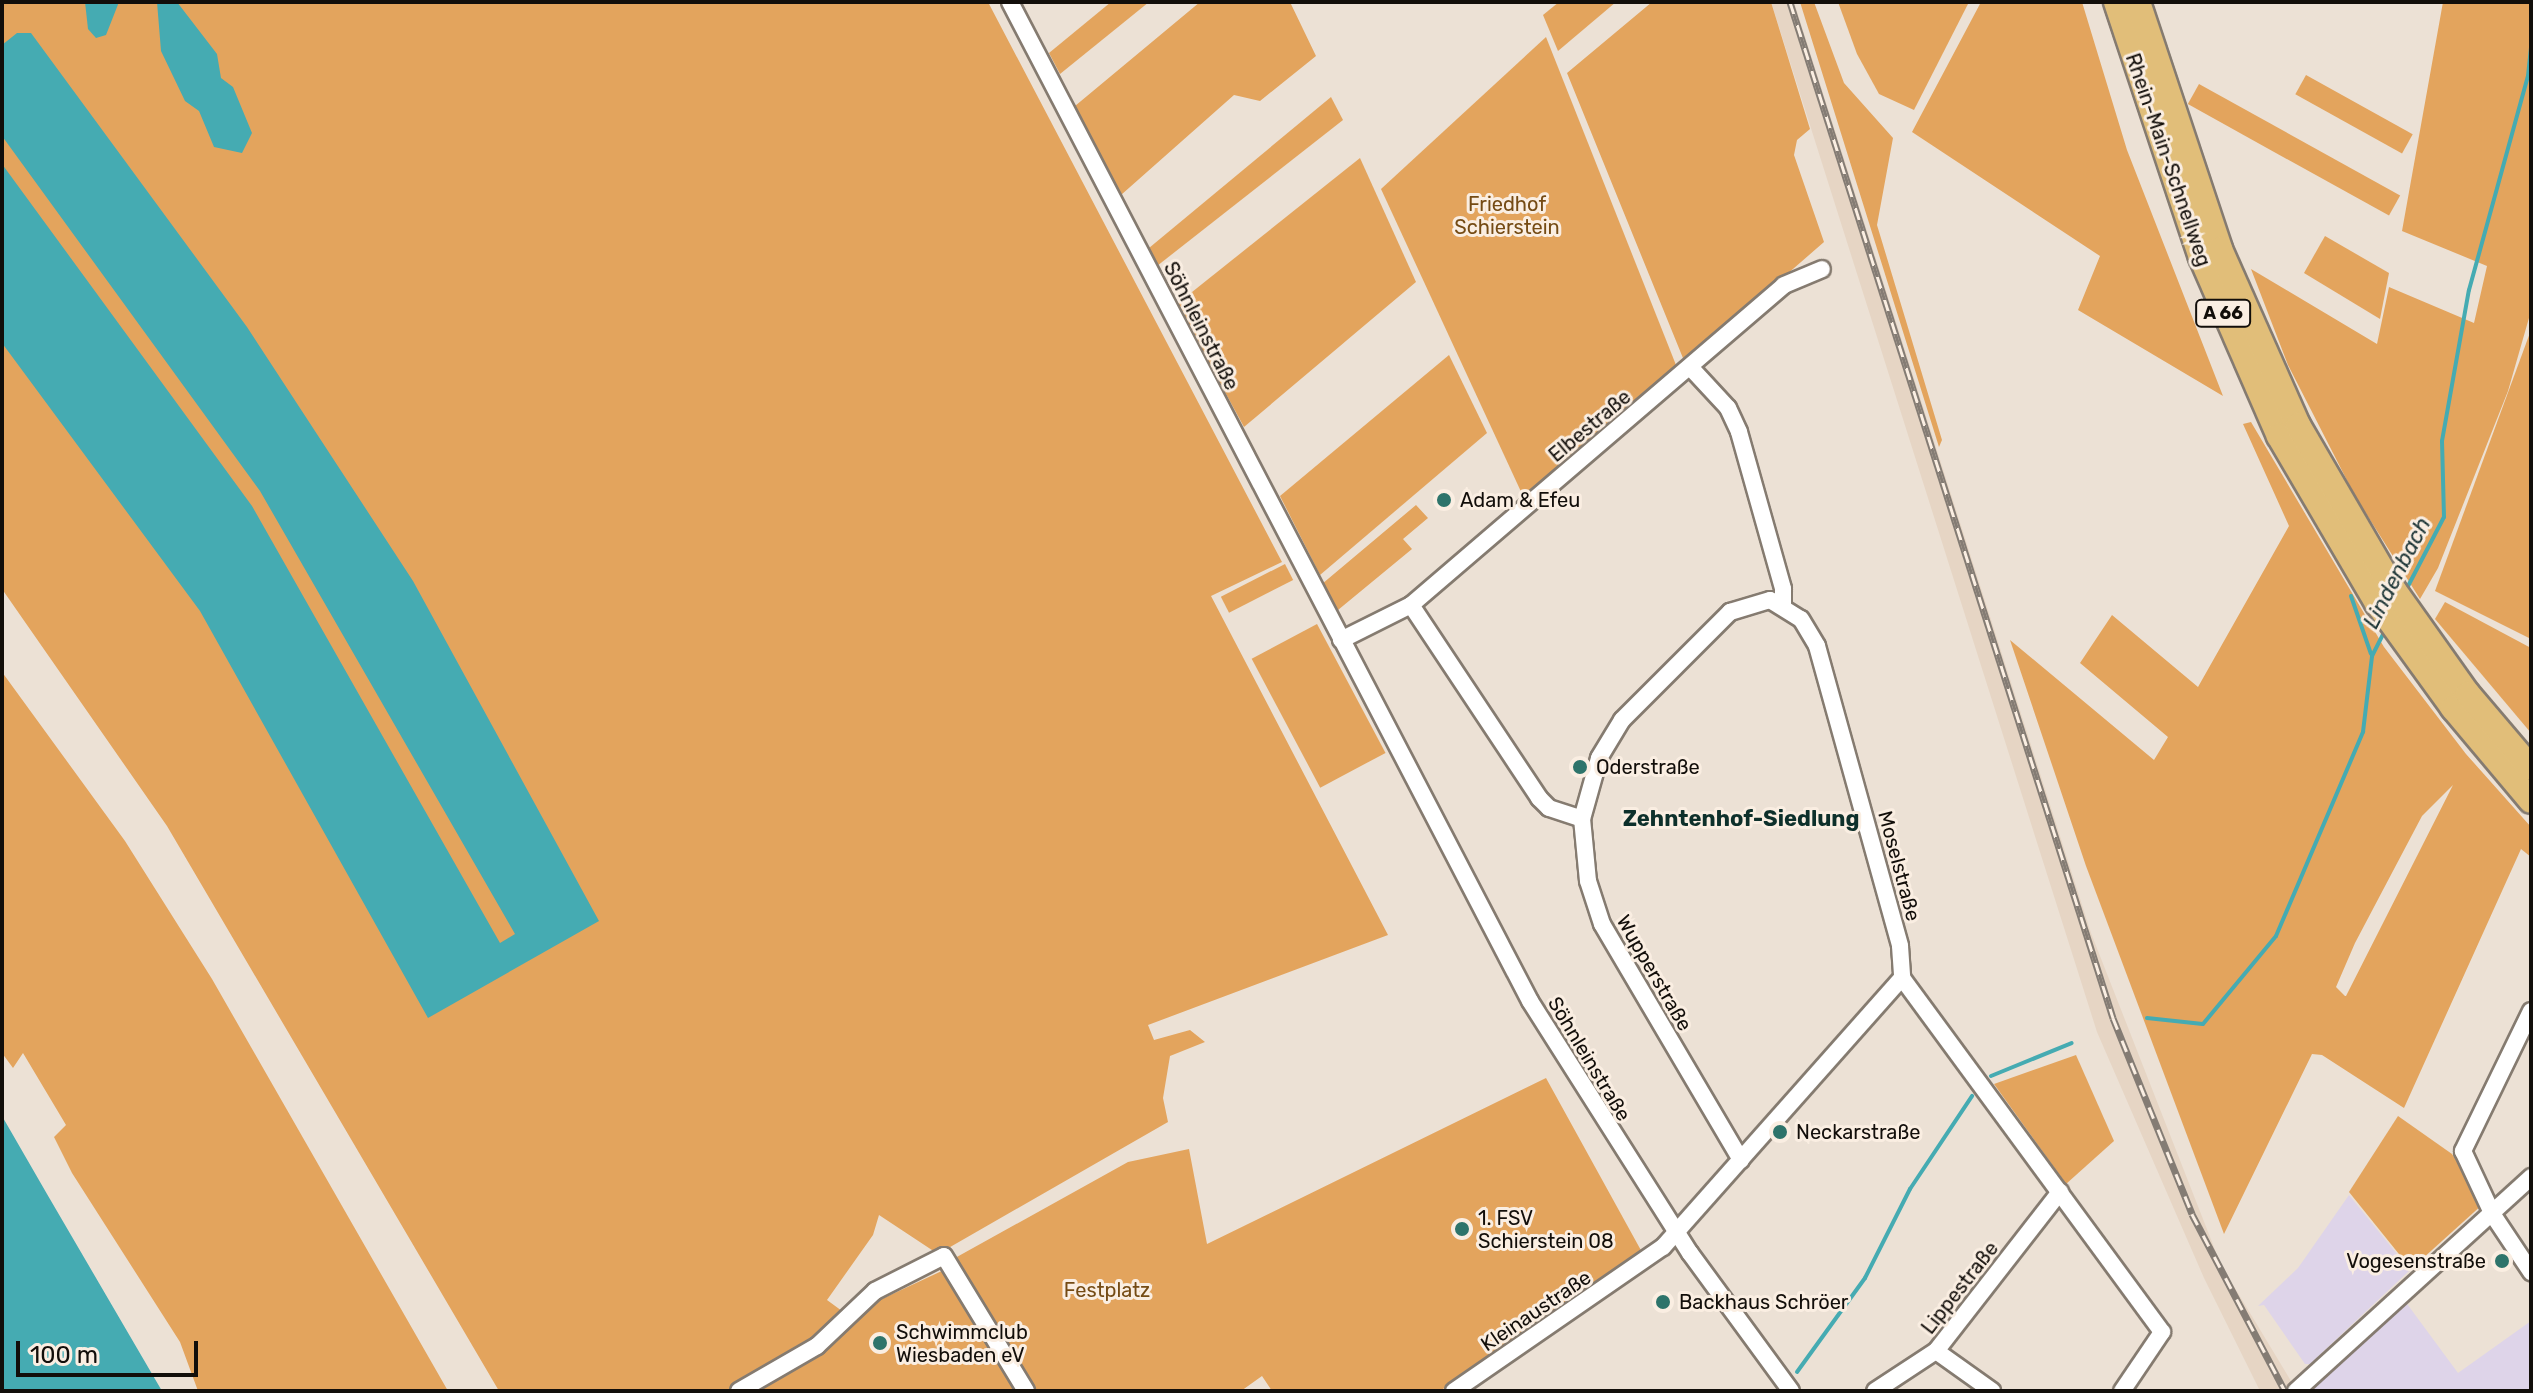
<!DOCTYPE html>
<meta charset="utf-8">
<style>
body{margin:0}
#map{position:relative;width:2533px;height:1393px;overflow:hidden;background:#ece1d5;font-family:Rubik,sans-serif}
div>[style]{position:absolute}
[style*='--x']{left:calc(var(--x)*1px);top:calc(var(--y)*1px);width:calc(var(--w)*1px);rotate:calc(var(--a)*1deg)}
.industrial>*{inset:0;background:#ded4e9}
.built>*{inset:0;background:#e6d5c4}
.green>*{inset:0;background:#e3a45d;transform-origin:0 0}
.water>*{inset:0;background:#45abb2}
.stream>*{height:4px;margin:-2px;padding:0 2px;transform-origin:2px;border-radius:2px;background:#45abb2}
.roads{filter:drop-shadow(2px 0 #857b70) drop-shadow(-2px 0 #857b70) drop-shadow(0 2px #857b70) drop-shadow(0 -2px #857b70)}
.minor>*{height:16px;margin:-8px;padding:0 8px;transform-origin:8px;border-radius:8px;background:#fff}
.highway>*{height:24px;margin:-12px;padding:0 12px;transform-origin:12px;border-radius:12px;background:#e1be79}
.rail>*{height:7px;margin-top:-3.5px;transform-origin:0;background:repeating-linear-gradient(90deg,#faeee2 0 12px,#847c74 0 24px);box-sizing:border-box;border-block:2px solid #847c74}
.dots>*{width:22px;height:22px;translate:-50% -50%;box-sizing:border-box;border:4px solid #faeee2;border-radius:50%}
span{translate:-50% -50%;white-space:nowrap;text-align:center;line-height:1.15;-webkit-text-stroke:6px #faeee2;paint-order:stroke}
.shield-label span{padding:2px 6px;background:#faeee2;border:2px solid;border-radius:6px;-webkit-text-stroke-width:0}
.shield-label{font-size:18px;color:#120e0a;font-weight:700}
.street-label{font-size:20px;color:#120e0a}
.park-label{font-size:20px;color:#754b14}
.poi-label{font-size:20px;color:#120e0a}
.left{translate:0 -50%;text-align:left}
.right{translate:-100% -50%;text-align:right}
.water-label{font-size:22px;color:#203839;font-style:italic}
.neighbourhood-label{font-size:22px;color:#0e302b;font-weight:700}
.frame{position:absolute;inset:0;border:4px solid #120e0a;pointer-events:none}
.scale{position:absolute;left:16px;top:1341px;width:182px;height:36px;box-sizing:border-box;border:4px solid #120e0a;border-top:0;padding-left:10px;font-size:24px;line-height:28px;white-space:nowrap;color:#120e0a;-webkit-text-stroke:6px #faeee2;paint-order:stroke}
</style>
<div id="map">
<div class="industrial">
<i style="clip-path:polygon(2349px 1195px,2410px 1270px,2310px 1364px,2305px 1364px,2264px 1305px,2258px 1306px,2298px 1268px)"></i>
<i style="clip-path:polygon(2402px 1297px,2458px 1373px,2531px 1321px,2531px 1391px,2315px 1391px,2314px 1385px)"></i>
</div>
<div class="built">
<i style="clip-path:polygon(1771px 2px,1794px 2px,2091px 933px,2221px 1265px,2297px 1391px,2260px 1391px,2204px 1278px,2097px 1032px)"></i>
</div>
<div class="green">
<i style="clip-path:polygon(2px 2px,988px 2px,1282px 562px,1211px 596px,1388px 935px,1148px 1025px,1154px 1040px,1190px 1030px,1205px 1042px,1170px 1056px,1163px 1098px,1168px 1122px,938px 1254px,879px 1215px,873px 1235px,827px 1300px,842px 1311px,809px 1345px,729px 1391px,499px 1391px,167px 826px,2px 589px)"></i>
<i style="clip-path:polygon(1111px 2px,1149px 2px,1060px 74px,1049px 53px)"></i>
<i style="clip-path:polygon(1200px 2px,1290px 2px,1316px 56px,1260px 101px,1234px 95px,1121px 195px,1075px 106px)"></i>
<i style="clip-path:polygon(1559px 2px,1616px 2px,1558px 51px,1543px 15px)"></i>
<i style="clip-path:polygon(1652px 2px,1771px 2px,1810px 129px,1797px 140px,1794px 155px,1824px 242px,1685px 363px,1567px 73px)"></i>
<i style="clip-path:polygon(1800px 2px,1814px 2px,1844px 83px,1893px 138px,1877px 225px,1942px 440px,1939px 447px)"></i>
<i style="clip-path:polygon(1838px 2px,1969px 2px,1914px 110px,1879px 94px,1857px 54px)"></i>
<i style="clip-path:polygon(1981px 2px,2082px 2px,2127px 150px,2223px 396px,2078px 310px,2100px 256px,1912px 132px)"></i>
<i style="clip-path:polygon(2443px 2px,2531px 2px,2531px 311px,2508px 391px,2438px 568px,2420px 599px,2355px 496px,2288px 365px,2251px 269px,2377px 344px,2389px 287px,2474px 323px,2487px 266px,2402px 231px)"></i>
<i style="clip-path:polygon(1546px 37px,1676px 365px,1674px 374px,1530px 498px,1523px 496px,1381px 189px)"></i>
<i style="left:2306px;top:75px;width:122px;height:22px;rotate:29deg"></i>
<i style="left:2199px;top:84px;width:230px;height:23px;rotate:29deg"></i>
<i style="clip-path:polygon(1331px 97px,1343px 120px,1157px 266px,1149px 248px)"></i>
<i style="clip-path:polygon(1360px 158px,1416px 282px,1244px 427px,1177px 304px)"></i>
<i style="clip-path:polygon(2325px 236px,2389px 273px,2380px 319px,2304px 273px)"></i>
<i style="clip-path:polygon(2531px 330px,2531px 639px,2435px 591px)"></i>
<i style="clip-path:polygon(1449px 355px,1487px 433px,1320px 575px,1280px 496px)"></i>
<i style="clip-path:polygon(evenodd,2251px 422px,2384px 647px,2466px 754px,2531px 827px,2531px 857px,2521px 849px,2404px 1108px,2322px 1055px,2312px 1054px,2224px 1234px,2086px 866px,2010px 640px,2154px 760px,2168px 737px,2080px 663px,2112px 615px,2198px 687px,2289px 526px,2243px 424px,2251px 422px,2453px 785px,2346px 996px,2345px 996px,2336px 987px,2355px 943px,2422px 816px,2453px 785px)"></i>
<i style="clip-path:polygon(1416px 505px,1428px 518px,1403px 539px,1412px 549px,1338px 610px,1322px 584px)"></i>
<i style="left:1285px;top:564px;width:18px;height:72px;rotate:63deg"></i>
<i style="clip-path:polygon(2445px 602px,2531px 648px,2531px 733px,2435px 619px)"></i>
<i style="left:1317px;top:624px;width:146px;height:74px;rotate:62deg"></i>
<i style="clip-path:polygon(2px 672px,125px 841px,212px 979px,448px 1391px,198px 1391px,180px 1342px,72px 1173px,54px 1137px,66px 1125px,23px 1053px,13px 1068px,2px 1053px)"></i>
<i style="clip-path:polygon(2076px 1055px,2114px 1141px,2066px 1184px,1994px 1084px)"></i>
<i style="clip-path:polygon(1546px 1078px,1643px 1254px,1440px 1391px,1272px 1391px,1262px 1376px,1241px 1391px,1034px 1391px,955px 1258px,1128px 1162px,1189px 1149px,1207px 1244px)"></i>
<i style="clip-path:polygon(2398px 1116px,2452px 1154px,2483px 1204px,2411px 1269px,2349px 1192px)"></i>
<i style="clip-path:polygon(946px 1269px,1018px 1391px,751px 1391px,869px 1305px)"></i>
</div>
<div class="water">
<i style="clip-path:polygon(85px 2px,119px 2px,106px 35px,96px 38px,88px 29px)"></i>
<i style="clip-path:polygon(157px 2px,177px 2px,217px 54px,221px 78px,233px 87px,252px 133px,242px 153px,214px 147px,199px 111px,185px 101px,161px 51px)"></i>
<i style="clip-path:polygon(17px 33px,31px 33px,247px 327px,413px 581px,599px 921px,428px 1018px,200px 611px,2px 343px,2px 164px,252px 506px,500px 943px,515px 934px,260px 491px,2px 136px,2px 45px)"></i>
<i style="clip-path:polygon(2px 1116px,47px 1194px,162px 1391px,2px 1391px)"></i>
</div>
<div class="stream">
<i style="--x:2406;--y:590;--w:82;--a:-62.5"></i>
<i style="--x:2444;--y:517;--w:76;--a:-91.5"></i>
<i style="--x:2442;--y:441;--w:153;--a:-79.9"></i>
<i style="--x:2469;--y:290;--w:222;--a:-74.6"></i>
<i style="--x:2528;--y:76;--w:31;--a:-84"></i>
<i style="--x:2351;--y:596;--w:61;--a:71"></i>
<i style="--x:2147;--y:1018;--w:56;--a:6.1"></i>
<i style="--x:2203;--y:1024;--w:114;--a:-50.3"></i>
<i style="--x:2276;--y:936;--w:222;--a:-66.9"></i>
<i style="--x:2363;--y:732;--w:77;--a:-83.2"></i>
<i style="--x:2372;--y:656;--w:29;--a:-63"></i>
<i style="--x:1991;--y:1076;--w:87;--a:-22.2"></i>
<i style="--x:1797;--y:1372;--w:116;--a:-54.1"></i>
<i style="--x:1865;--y:1278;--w:100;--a:-63.2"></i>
<i style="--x:1910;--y:1189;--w:112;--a:-56.3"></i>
</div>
<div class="roads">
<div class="minor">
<i style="--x:1010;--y:2;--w:1126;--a:62.5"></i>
<i style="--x:1530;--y:1001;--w:299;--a:57.6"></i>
<i style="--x:1690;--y:1253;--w:171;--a:53.8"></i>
<i style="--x:1691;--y:368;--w:54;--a:47.2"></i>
<i style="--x:1728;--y:408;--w:26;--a:65"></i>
<i style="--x:1739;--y:432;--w:163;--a:74.3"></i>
<i style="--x:1783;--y:589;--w:16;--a:90"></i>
<i style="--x:1411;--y:605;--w:232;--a:56.4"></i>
<i style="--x:1539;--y:798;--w:14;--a:45"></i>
<i style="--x:1549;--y:808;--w:35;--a:18"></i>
<i style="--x:1341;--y:640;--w:78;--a:-26.6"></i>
<i style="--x:1411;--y:605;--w:491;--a:-40.6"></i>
<i style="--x:1784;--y:285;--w:41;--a:-22.8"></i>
<i style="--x:2531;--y:1011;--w:156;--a:115.9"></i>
<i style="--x:2463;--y:1151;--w:71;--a:64.9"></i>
<i style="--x:2493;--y:1215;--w:69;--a:56.3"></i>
<i style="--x:1741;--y:1160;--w:274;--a:-120.5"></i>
<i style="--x:1602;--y:924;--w:45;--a:-108"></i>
<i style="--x:1588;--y:881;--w:62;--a:-95.5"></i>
<i style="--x:1582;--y:819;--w:63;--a:-74.4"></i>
<i style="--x:1599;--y:758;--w:44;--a:-58.8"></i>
<i style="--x:1622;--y:720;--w:153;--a:-45"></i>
<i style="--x:1730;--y:612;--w:42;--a:-16.7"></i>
<i style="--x:1770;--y:600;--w:36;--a:32"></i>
<i style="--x:1801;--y:619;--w:31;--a:59"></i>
<i style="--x:1817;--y:646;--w:311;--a:74.5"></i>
<i style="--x:1900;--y:946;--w:32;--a:86"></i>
<i style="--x:1902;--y:978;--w:439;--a:53.7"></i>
<i style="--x:2162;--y:1332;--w:71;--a:124.1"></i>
<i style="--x:1936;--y:1351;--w:69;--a:35.5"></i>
<i style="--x:739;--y:1391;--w:90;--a:-30"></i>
<i style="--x:817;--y:1346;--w:80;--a:-43.5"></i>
<i style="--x:875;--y:1291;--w:77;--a:-26.9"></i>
<i style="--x:944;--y:1256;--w:158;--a:58.7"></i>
<i style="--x:1454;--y:1391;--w:254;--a:-34.6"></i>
<i style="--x:1663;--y:1247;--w:360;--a:-48.4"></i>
<i style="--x:1875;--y:1391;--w:73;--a:-33.3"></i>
<i style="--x:1936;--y:1351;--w:202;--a:-52.1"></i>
<i style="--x:2296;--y:1391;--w:318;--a:-42.3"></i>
</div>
<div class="highway">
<i style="--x:2116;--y:2;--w:269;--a:71.6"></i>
<i style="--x:2201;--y:257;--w:195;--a:66.5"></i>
<i style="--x:2279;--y:436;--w:194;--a:59.6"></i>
<i style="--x:2377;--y:603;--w:130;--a:54.1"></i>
<i style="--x:2453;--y:708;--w:121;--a:50"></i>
<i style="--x:2138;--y:2;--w:260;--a:71.6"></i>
<i style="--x:2220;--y:249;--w:193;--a:66.1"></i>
<i style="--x:2298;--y:425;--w:191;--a:59.8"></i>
<i style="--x:2394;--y:590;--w:128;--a:54.6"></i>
<i style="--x:2468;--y:694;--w:97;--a:49.6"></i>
</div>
</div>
<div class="rail">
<i style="--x:1790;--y:2;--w:1066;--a:72.36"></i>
<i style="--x:2113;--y:1018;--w:211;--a:68"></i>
<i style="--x:2192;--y:1214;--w:200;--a:62.3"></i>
</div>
<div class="dots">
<i style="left:1444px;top:500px;background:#2e746b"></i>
<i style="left:1580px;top:767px;background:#2e746b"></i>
<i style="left:1780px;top:1132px;background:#2e746b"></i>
<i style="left:1462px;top:1229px;background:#2e746b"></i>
<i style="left:2502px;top:1261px;background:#2e746b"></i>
<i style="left:1663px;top:1302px;background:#2e746b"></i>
<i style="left:880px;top:1343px;background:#2e746b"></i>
</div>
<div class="shield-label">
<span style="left:2223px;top:313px">A 66</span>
</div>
<div class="street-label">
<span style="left:2168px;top:160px;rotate:71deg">Rhein-Main-Schnellweg</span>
<span style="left:1201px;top:326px;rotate:63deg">Söhnleinstraße</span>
<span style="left:1590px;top:426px;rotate:-40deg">Elbestraße</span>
<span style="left:1899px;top:866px;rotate:75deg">Moselstraße</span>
<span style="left:1654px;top:973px;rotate:60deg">Wupperstraße</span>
<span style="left:1589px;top:1059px;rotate:59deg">Söhnleinstraße</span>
<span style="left:1960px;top:1288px;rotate:-52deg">Lippestraße</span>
<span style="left:1536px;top:1311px;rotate:-34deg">Kleinaustraße</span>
</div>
<div class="park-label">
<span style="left:1507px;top:216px">Friedhof<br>Schierstein</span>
<span style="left:1107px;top:1290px">Festplatz</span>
</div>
<div class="poi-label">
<span class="left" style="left:1460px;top:500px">Adam &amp; Efeu</span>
<span class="left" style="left:1596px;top:767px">Oderstraße</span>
<span class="left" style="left:1796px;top:1132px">Neckarstraße</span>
<span class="left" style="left:1478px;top:1230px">1. FSV<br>Schierstein 08</span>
<span class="right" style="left:2486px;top:1261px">Vogesenstraße</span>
<span class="left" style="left:1679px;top:1302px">Backhaus Schröer</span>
<span class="left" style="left:896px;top:1344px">Schwimmclub<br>Wiesbaden eV</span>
</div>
<div class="water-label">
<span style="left:2397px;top:573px;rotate:-63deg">Lindenbach</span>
</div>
<div class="neighbourhood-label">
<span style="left:1741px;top:819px">Zehntenhof-Siedlung</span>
</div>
<div class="frame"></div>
<div class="scale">100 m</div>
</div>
